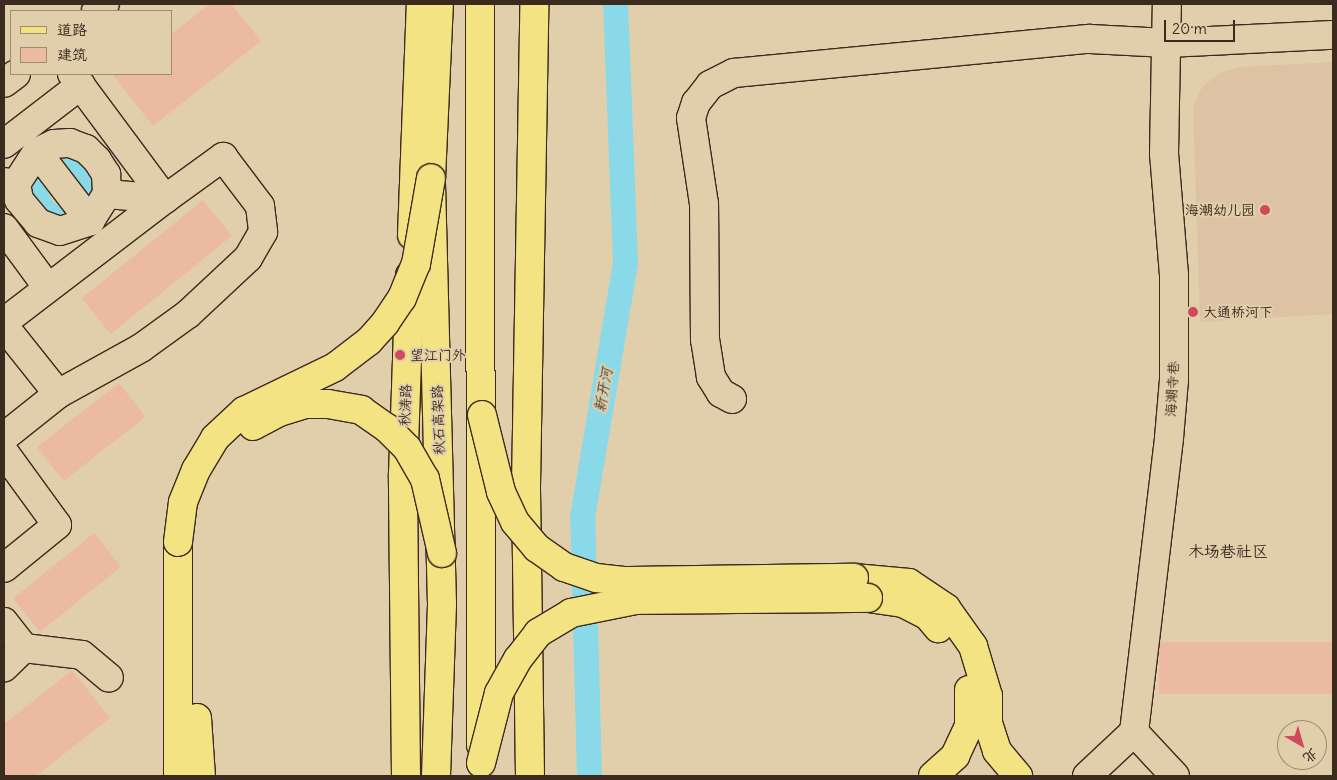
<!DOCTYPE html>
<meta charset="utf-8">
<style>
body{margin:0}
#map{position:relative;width:1337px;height:780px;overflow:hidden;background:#e1cfac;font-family:Delius,"LXGW WenKai TC",sans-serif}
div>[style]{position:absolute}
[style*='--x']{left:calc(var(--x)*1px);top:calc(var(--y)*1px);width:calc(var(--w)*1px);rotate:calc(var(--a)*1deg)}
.built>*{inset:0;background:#ddc3a3}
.water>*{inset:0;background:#8ad9e8}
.canal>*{height:25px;margin:-12.5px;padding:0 12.5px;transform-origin:12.5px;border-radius:12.5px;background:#8ad9e8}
.building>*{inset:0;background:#ecbaa1;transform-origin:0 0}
.roads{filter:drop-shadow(1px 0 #3b2a1e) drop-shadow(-1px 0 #3b2a1e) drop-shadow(0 1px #3b2a1e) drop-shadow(0 -1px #3b2a1e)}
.minor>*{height:28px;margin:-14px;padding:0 14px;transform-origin:14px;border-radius:14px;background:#e1cfac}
.major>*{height:28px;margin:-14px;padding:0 14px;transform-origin:14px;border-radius:14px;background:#f4e382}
.highway>*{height:28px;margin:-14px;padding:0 14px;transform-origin:14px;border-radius:14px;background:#f4e382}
.bridges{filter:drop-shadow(1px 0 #3b2a1e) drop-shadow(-1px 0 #3b2a1e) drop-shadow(0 1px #3b2a1e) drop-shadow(0 -1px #3b2a1e)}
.highway-bridge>*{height:28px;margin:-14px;padding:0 14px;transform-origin:14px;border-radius:14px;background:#f4e382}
.dots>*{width:14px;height:14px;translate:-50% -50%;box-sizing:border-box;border:2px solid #e1cfac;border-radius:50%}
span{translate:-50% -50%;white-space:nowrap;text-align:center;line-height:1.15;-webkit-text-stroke:4px #e1cfac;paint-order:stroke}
.poi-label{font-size:14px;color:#3b2a1e}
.right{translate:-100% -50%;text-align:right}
.left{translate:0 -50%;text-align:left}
.street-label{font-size:14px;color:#3b2a1e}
.water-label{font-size:15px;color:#433c32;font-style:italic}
.quarter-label{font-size:16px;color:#3b2a1e}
.frame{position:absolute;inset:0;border:5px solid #3b2a1e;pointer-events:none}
.legend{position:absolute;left:10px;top:10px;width:162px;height:65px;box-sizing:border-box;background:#e1cfac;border:1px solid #9f8d73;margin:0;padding:6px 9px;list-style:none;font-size:15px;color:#3b2a1e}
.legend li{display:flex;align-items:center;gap:10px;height:25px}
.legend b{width:25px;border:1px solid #9f8d73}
.north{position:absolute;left:1277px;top:720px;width:50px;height:50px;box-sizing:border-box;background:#e1cfac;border:1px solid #9f8d73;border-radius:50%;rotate:142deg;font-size:14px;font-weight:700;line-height:20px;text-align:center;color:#3b2a1e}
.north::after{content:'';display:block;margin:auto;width:18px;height:22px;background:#d1495b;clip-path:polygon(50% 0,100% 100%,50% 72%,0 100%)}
.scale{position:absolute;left:1164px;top:20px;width:71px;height:22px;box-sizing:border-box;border:2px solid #3b2a1e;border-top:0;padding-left:6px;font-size:15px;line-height:18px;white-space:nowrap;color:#3b2a1e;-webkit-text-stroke:4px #e1cfac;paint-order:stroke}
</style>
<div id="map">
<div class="built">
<i style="clip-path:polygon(1333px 62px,1333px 314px,1200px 322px,1193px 107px,1202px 87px,1221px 72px,1241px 67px)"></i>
</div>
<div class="water">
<i style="clip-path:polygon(55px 149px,70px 149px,100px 173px,92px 214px,76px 196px,79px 184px,73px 175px,58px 172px)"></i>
<i style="clip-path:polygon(35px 159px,52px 201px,82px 220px,36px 215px,26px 175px)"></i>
</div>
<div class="canal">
<i style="--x:589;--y:776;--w:259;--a:-91.5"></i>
<i style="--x:582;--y:517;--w:259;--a:-80.4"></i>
<i style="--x:625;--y:262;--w:258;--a:-92.2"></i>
</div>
<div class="building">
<i style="clip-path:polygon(210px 4px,231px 4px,261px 41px,153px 126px,112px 74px,171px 74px,171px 34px)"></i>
<i style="left:203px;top:200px;width:46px;height:156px;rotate:51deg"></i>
<i style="left:119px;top:383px;width:43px;height:104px;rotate:52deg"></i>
<i style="left:94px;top:533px;width:43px;height:104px;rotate:51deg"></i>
<i style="left:1333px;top:642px;width:52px;height:174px;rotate:90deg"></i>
<i style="clip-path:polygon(72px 670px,110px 718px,36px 776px,4px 776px,4px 724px)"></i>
</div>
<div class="roads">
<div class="minor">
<i style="--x:96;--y:11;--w:11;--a:-38"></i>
<i style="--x:4;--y:83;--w:15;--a:-37"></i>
<i style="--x:4;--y:144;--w:97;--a:-37.5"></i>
<i style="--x:37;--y:152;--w:87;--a:52.5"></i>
<i style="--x:4;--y:182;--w:12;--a:9"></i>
<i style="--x:16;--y:184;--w:16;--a:79"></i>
<i style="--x:19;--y:200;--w:30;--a:50"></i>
<i style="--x:38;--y:223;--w:23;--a:20"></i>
<i style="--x:60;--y:231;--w:32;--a:-18"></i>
<i style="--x:90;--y:221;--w:32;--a:-58"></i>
<i style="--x:107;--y:194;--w:58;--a:4.9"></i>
<i style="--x:165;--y:199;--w:72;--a:-35.9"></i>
<i style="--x:223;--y:157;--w:61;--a:52.9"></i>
<i style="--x:260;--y:206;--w:26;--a:83"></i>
<i style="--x:263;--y:232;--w:30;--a:120"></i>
<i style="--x:248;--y:258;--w:82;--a:137"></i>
<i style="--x:188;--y:314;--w:58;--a:144.1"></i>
<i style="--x:141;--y:348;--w:95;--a:151"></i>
<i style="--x:16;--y:184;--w:38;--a:-57"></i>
<i style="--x:37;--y:152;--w:19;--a:-25"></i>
<i style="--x:54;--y:144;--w:16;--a:-4"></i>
<i style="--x:70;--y:143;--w:17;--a:21"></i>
<i style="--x:86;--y:149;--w:16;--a:45"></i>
<i style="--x:97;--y:160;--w:17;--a:57"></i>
<i style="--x:106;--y:174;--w:20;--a:87"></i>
<i style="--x:4;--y:228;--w:74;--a:53.7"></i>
<i style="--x:4;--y:322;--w:203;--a:-37.4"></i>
<i style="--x:165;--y:199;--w:156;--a:-126.6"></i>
<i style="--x:4;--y:326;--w:87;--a:51.5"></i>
<i style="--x:58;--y:394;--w:69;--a:141.5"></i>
<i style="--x:732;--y:399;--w:13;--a:-151"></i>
<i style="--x:721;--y:393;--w:19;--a:-122"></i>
<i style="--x:711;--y:377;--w:37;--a:-99"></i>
<i style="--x:705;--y:340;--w:136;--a:-90.4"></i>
<i style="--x:704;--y:204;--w:87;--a:-98.6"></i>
<i style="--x:691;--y:118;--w:16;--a:-72"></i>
<i style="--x:696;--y:103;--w:23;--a:-52"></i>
<i style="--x:710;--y:85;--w:27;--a:-27"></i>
<i style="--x:734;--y:73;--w:358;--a:-5.5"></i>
<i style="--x:1090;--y:39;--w:77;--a:3"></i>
<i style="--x:1167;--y:43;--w:166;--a:-2.8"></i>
<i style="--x:4;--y:452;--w:90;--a:54"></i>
<i style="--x:57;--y:525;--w:68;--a:140.9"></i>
<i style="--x:4;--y:622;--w:33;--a:52"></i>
<i style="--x:24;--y:648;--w:28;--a:136"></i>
<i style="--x:24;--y:648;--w:58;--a:6.9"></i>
<i style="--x:82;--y:655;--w:35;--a:40"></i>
<i style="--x:1134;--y:732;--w:60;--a:47"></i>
<i style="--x:1087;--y:776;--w:64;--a:-43.1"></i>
<i style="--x:1134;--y:732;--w:296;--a:-83.2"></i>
<i style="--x:1169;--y:438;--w:58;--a:-85.1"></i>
<i style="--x:1174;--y:380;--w:105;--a:-90"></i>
<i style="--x:1174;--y:275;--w:121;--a:-94.7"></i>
<i style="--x:1164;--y:154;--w:150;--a:-88.9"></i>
</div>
<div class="major">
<i style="--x:412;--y:235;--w:231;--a:-87.8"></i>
<i style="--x:406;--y:776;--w:302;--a:-90.6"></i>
<i style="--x:403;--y:474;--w:199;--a:-88"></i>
<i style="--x:530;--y:776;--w:290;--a:-90.8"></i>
<i style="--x:526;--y:486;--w:482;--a:-89"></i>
</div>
<div class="highway">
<i style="--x:480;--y:4;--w:741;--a:89.92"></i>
<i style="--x:178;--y:542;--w:234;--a:90"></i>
<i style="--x:854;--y:578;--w:55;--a:5.2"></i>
<i style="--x:909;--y:583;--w:45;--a:34"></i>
<i style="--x:946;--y:608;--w:47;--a:54.6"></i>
<i style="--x:973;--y:646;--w:52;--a:73.3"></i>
<i style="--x:988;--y:696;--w:27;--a:90"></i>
<i style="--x:988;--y:723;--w:29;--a:72"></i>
<i style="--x:997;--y:751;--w:33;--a:50"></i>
<i style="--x:868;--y:598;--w:35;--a:8"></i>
<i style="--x:903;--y:603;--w:28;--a:27"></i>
<i style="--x:928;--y:616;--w:16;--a:50"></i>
<i style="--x:197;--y:718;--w:58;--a:86.1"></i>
<i style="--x:436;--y:776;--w:172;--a:-88"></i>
<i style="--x:442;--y:604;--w:426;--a:-91.5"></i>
<i style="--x:431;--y:178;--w:174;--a:-87.4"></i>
<i style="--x:933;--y:776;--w:30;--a:-42"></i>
<i style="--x:955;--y:756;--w:33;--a:-65"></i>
<i style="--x:969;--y:726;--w:36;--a:-90"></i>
</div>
</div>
<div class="bridges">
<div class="highway-bridge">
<i style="--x:482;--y:415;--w:79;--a:76.1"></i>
<i style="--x:501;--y:492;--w:33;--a:65"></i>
<i style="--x:515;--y:522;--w:34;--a:50"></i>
<i style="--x:537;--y:548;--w:33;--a:35"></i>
<i style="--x:564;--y:567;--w:34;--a:19"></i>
<i style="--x:596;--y:578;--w:30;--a:6"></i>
<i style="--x:626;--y:581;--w:228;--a:-0.8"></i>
<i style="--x:253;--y:426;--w:30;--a:-28"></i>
<i style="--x:279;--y:412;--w:28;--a:-17"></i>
<i style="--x:306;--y:404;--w:22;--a:0"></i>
<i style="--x:328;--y:404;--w:34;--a:10"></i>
<i style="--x:361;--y:410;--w:32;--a:35"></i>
<i style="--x:387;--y:428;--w:28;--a:45"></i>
<i style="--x:407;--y:448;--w:36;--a:60"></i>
<i style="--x:425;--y:479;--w:76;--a:77.1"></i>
<i style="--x:178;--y:542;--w:40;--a:-82.9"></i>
<i style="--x:183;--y:502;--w:35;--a:-68"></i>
<i style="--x:196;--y:470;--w:37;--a:-59"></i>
<i style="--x:215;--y:438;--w:40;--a:-43"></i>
<i style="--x:244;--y:411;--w:101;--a:-25.8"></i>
<i style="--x:335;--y:367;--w:43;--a:-37.4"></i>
<i style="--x:369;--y:341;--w:24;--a:-48"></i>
<i style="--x:385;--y:323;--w:30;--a:-56"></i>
<i style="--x:402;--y:298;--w:37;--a:-68"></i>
<i style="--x:416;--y:264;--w:87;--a:-80.1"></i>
<i style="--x:481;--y:763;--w:72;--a:-75.6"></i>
<i style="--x:499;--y:693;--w:39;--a:-61"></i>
<i style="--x:518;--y:659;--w:33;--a:-52"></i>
<i style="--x:538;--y:633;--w:39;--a:-31"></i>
<i style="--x:571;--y:613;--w:66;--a:-11.3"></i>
<i style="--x:636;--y:600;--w:232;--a:-0.5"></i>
</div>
</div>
<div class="dots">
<i style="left:1265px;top:210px;background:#d1495b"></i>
<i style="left:1193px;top:312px;background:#d1495b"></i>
<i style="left:400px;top:355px;background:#d1495b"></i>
</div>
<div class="poi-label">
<span class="right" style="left:1255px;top:210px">海潮幼儿园</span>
<span class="left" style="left:1203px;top:312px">大通桥河下</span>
<span class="left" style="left:410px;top:355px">望江门外</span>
</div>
<div class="street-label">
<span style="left:1172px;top:389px;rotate:-87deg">海潮寺巷</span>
<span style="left:405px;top:405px;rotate:-88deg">秋涛路</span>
<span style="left:438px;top:420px;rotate:-92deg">秋石高架路</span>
</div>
<div class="water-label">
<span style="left:603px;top:390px;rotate:-80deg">新开河</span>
</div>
<div class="quarter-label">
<span style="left:1228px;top:551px">木场巷社区</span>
</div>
<div class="frame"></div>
<ul class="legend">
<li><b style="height:6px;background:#f4e382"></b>道路</li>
<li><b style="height:14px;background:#ecbaa1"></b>建筑</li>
</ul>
<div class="north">北</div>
<div class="scale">20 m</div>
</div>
